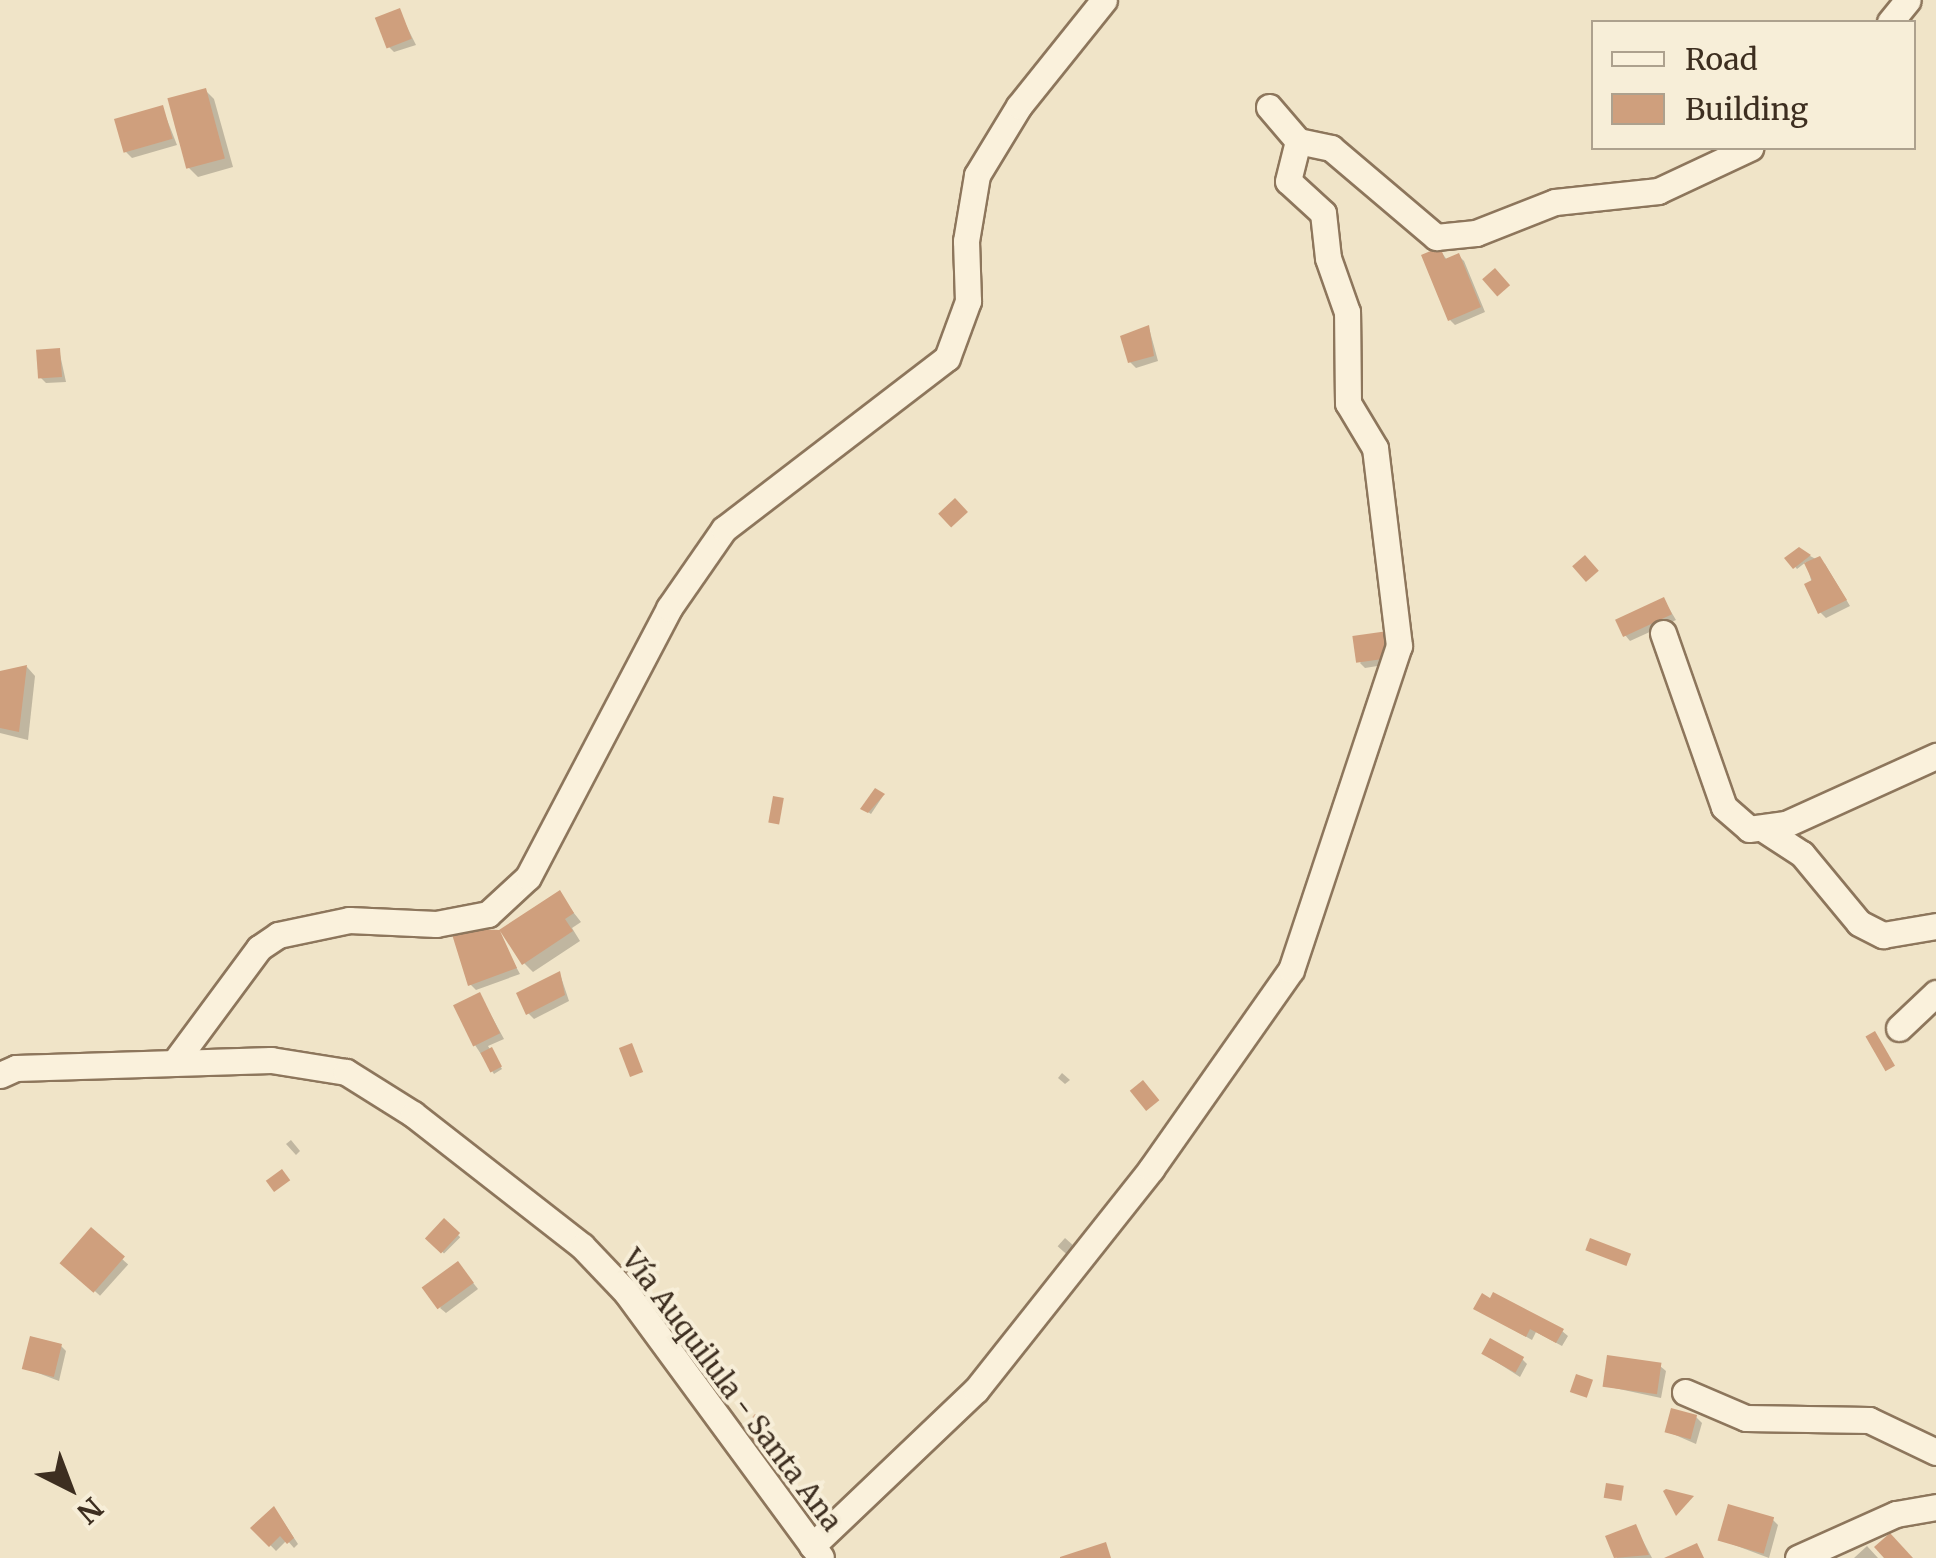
<!DOCTYPE html>
<meta charset="utf-8">
<style>
body{margin:0}
#map{position:relative;width:1936px;height:1558px;overflow:hidden;background:#f0e4c8;font-family:Merriweather,serif}
div>[style]{position:absolute}
[style*='--x']{left:calc(var(--x)*1px);top:calc(var(--y)*1px);width:calc(var(--w)*1px);rotate:calc(var(--a)*1deg)}
.shadow>*{inset:0;background:#0003;transform-origin:0 0}
.building>*{inset:0;background:#cf9f7d;transform-origin:0 0}
.roads{filter:drop-shadow(2px 0 #8d765c) drop-shadow(-2px 0 #8d765c) drop-shadow(0 2px #8d765c) drop-shadow(0 -2px #8d765c)}
.minor>*{height:25px;margin:-12.5px;padding:0 12.5px;transform-origin:12.5px;border-radius:12.5px;background:#faf1dc}
span{translate:-50% -50%;white-space:nowrap;text-align:center;line-height:1.15;-webkit-text-stroke:8px #f7eed8;paint-order:stroke}
.street-label{font-size:28px;color:#3d2e20}
.legend{position:absolute;left:1591px;top:20px;width:325px;height:130px;box-sizing:border-box;background:#f7eed8;border:2px solid #ada18e;margin:0;padding:12px 18px;list-style:none;font-size:30px;color:#3d2e20}
.legend li{display:flex;align-items:center;gap:20px;height:50px}
.legend b{width:50px;border:2px solid #ada18e}
.north{position:absolute;left:20px;top:1438px;width:100px;height:100px;-webkit-text-stroke:8px #f7eed8;paint-order:stroke;rotate:138deg;font-size:28px;font-weight:700;line-height:40px;text-align:center;color:#3d2e20}
.north::after{content:'';display:block;margin:auto;width:35px;height:45px;background:#3d2e20;clip-path:polygon(50% 0,100% 100%,50% 72%,0 100%)}
</style>
<div id="map">
<div class="shadow">
<i style="clip-path:polygon(399px 11px,416px 45px,394px 52px,388px 46px)"></i>
<i style="clip-path:polygon(205px 90px,214px 99px,233px 167px,198px 177px,189px 168px)"></i>
<i style="clip-path:polygon(162px 107px,177px 145px,132px 158px,126px 152px)"></i>
<i style="clip-path:polygon(1440px 250px,1447px 260px,1459px 256px,1464px 261px,1485px 312px,1455px 325px,1450px 320px)"></i>
<i style="clip-path:polygon(1149px 328px,1158px 361px,1136px 368px,1130px 362px)"></i>
<i style="clip-path:polygon(59px 350px,66px 382px,46px 383px,41px 378px)"></i>
<i style="clip-path:polygon(1799px 550px,1825px 564px,1850px 606px,1826px 618px,1820px 612px,1806px 562px,1797px 569px,1788px 558px)"></i>
<i style="clip-path:polygon(1664px 600px,1676px 620px,1630px 641px,1625px 635px)"></i>
<i style="clip-path:polygon(1387px 634px,1396px 663px,1365px 668px,1360px 663px)"></i>
<i style="clip-path:polygon(27px 667px,35px 676px,28px 740px,0 733px,0 672px)"></i>
<i style="clip-path:polygon(883px 796px,871px 814px,865px 810px)"></i>
<i style="clip-path:polygon(559px 894px,581px 922px,572px 928px,580px 941px,533px 972px,524px 963px)"></i>
<i style="clip-path:polygon(497px 932px,520px 974px,476px 990px,470px 984px)"></i>
<i style="clip-path:polygon(560px 974px,569px 1001px,534px 1019px,528px 1013px)"></i>
<i style="clip-path:polygon(480px 995px,504px 1039px,488px 1046px,502px 1069px,494px 1074px,475px 1045px)"></i>
<i style="clip-path:polygon(1062px 1073px,1070px 1080px,1065px 1084px,1058px 1078px)"></i>
<i style="clip-path:polygon(291px 1140px,300px 1151px,296px 1155px,286px 1144px)"></i>
<i style="left:444px;top:1221px;width:23px;height:23px;rotate:45deg"></i>
<i style="left:91px;top:1231px;width:50px;height:42px;rotate:42deg"></i>
<i style="left:1065px;top:1238px;width:12px;height:11px;rotate:42deg"></i>
<i style="clip-path:polygon(463px 1270px,478px 1289px,446px 1313px,440px 1308px)"></i>
<i style="clip-path:polygon(1476px 1309px,1562px 1331px,1568px 1336px,1562px 1346px,1536px 1332px,1532px 1340px)"></i>
<i style="clip-path:polygon(61px 1346px,66px 1351px,59px 1381px,25px 1368px)"></i>
<i style="clip-path:polygon(1484px 1354px,1522px 1359px,1527px 1364px,1520px 1377px)"></i>
<i style="clip-path:polygon(1660px 1366px,1666px 1371px,1661px 1398px,1605px 1386px)"></i>
<i style="clip-path:polygon(1696px 1417px,1702px 1423px,1696px 1444px,1666px 1431px)"></i>
<i style="left:755px;top:1418px;width:23px;height:21px;rotate:41deg"></i>
<i style="clip-path:polygon(279px 1515px,298px 1544px,294px 1548px,287px 1540px,276px 1551px,254px 1528px)"></i>
<i style="clip-path:polygon(1772px 1519px,1778px 1525px,1769px 1558px,1721px 1540px)"></i>
<i style="clip-path:polygon(1635px 1526px,1652px 1558px,1617px 1558px,1608px 1538px)"></i>
<i style="clip-path:polygon(1867px 1546px,1878px 1558px,1854px 1558px)"></i>
</div>
<div class="building">
<i style="left:400px;top:8px;width:33px;height:27px;rotate:69deg"></i>
<i style="left:206px;top:88px;width:73px;height:40px;rotate:75deg"></i>
<i style="left:163px;top:105px;width:35px;height:51px;rotate:74deg"></i>
<i style="clip-path:polygon(1440px 247px,1445px 259px,1459px 253px,1481px 307px,1448px 321px,1421px 255px)"></i>
<i style="left:1495px;top:268px;width:23px;height:17px;rotate:49deg"></i>
<i style="clip-path:polygon(1149px 325px,1154px 356px,1128px 363px,1120px 336px)"></i>
<i style="left:60px;top:348px;width:29px;height:24px;rotate:86deg"></i>
<i style="left:955px;top:498px;width:19px;height:23px;rotate:47deg"></i>
<i style="clip-path:polygon(1799px 547px,1811px 555px,1793px 569px,1784px 558px)"></i>
<i style="left:1585px;top:555px;width:21px;height:17px;rotate:49deg"></i>
<i style="clip-path:polygon(1820px 556px,1847px 600px,1818px 614px,1804px 584px,1812px 580px,1804px 563px)"></i>
<i style="left:1664px;top:597px;width:19px;height:54px;rotate:65deg"></i>
<i style="left:1388px;top:631px;width:27px;height:36px;rotate:82deg"></i>
<i style="clip-path:polygon(27px 665px,19px 732px,0 728px,0 671px)"></i>
<i style="clip-path:polygon(875px 788px,885px 794px,868px 813px,860px 809px)"></i>
<i style="left:773px;top:796px;width:11px;height:27px;rotate:10deg"></i>
<i style="clip-path:polygon(560px 890px,574px 913px,565px 919px,573px 931px,522px 965px,500px 931px,517px 968px,468px 986px,450px 928px,499px 930px)"></i>
<i style="clip-path:polygon(560px 971px,565px 995px,526px 1015px,516px 993px)"></i>
<i style="left:480px;top:992px;width:46px;height:30px;rotate:64deg"></i>
<i style="left:1875px;top:1031px;width:40px;height:11px;rotate:60deg"></i>
<i style="left:632px;top:1043px;width:31px;height:14px;rotate:69deg"></i>
<i style="left:492px;top:1047px;width:22px;height:13px;rotate:63deg"></i>
<i style="left:1143px;top:1080px;width:26px;height:17px;rotate:51deg"></i>
<i style="left:282px;top:1169px;width:14px;height:20px;rotate:54deg"></i>
<i style="left:444px;top:1218px;width:22px;height:28px;rotate:43deg"></i>
<i style="left:91px;top:1227px;width:45px;height:48px;rotate:41deg"></i>
<i style="left:1590px;top:1238px;width:44px;height:13px;rotate:21deg"></i>
<i style="left:458px;top:1261px;width:27px;height:45px;rotate:54deg"></i>
<i style="clip-path:polygon(1493px 1292px,1564px 1329px,1556px 1343px,1530px 1329px,1526px 1337px,1473px 1309px,1482px 1293px,1490px 1298px)"></i>
<i style="left:30px;top:1336px;width:33px;height:34px;rotate:14deg"></i>
<i style="left:1490px;top:1338px;width:39px;height:18px;rotate:29deg"></i>
<i style="left:1607px;top:1355px;width:55px;height:32px;rotate:8deg"></i>
<i style="left:1576px;top:1374px;width:18px;height:19px;rotate:19deg"></i>
<i style="left:1671px;top:1408px;width:27px;height:25px;rotate:15deg"></i>
<i style="left:755px;top:1414px;width:23px;height:26px;rotate:41deg"></i>
<i style="left:1606px;top:1483px;width:18px;height:15px;rotate:9deg"></i>
<i style="clip-path:polygon(1666px 1489px,1694px 1496px,1676px 1516px,1663px 1491px)"></i>
<i style="left:1728px;top:1504px;width:48px;height:38px;rotate:16deg"></i>
<i style="clip-path:polygon(274px 1506px,294px 1538px,287px 1544px,280px 1536px,269px 1547px,250px 1528px)"></i>
<i style="clip-path:polygon(1636px 1524px,1649px 1555px,1614px 1558px,1605px 1536px)"></i>
<i style="clip-path:polygon(1890px 1533px,1913px 1558px,1884px 1558px,1874px 1547px)"></i>
<i style="clip-path:polygon(1106px 1542px,1111px 1558px,1060px 1558px,1060px 1557px)"></i>
<i style="clip-path:polygon(1697px 1543px,1704px 1558px,1664px 1558px)"></i>
</div>
<div class="roads">
<div class="minor">
<i style="--x:1890;--y:22;--w:28;--a:-51"></i>
<i style="--x:1269;--y:107;--w:45;--a:49.5"></i>
<i style="--x:1298;--y:141;--w:34;--a:12"></i>
<i style="--x:1331;--y:148;--w:138;--a:40.3"></i>
<i style="--x:1436;--y:237;--w:40;--a:-5.7"></i>
<i style="--x:1476;--y:233;--w:85;--a:-21.4"></i>
<i style="--x:1555;--y:202;--w:104;--a:-6.1"></i>
<i style="--x:1658;--y:191;--w:102;--a:-25.1"></i>
<i style="--x:1663;--y:633;--w:184;--a:70.7"></i>
<i style="--x:1724;--y:807;--w:33;--a:41"></i>
<i style="--x:1749;--y:829;--w:37;--a:-8"></i>
<i style="--x:1786;--y:824;--w:165;--a:-24.4"></i>
<i style="--x:1765;--y:830;--w:44;--a:33"></i>
<i style="--x:1802;--y:854;--w:89;--a:50.4"></i>
<i style="--x:1859;--y:923;--w:27;--a:27"></i>
<i style="--x:1883;--y:935;--w:54;--a:-9.6"></i>
<i style="--x:1899;--y:1028;--w:51;--a:-43.4"></i>
<i style="--x:174;--y:1063;--w:143;--a:-53.5"></i>
<i style="--x:259;--y:948;--w:23;--a:-34"></i>
<i style="--x:278;--y:935;--w:73;--a:-11.9"></i>
<i style="--x:349;--y:920;--w:87;--a:2.6"></i>
<i style="--x:436;--y:924;--w:53;--a:-10.9"></i>
<i style="--x:488;--y:914;--w:54;--a:-42.8"></i>
<i style="--x:528;--y:877;--w:304;--a:-62.3"></i>
<i style="--x:669;--y:608;--w:96;--a:-55.2"></i>
<i style="--x:724;--y:529;--w:281;--a:-37.5"></i>
<i style="--x:947;--y:358;--w:61;--a:-69.8"></i>
<i style="--x:968;--y:301;--w:60;--a:-91.9"></i>
<i style="--x:966;--y:241;--w:67;--a:-80.5"></i>
<i style="--x:977;--y:175;--w:81;--a:-58.7"></i>
<i style="--x:1019;--y:106;--w:136;--a:-51.3"></i>
<i style="--x:0;--y:1075;--w:17;--a:-24"></i>
<i style="--x:16;--y:1068;--w:255;--a:-1.8"></i>
<i style="--x:271;--y:1060;--w:76;--a:9.1"></i>
<i style="--x:346;--y:1072;--w:79;--a:32.1"></i>
<i style="--x:413;--y:1114;--w:214;--a:38"></i>
<i style="--x:582;--y:1246;--w:64;--a:46.3"></i>
<i style="--x:626;--y:1292;--w:329;--a:53.7"></i>
<i style="--x:1685;--y:1392;--w:66;--a:23.1"></i>
<i style="--x:1746;--y:1418;--w:123;--a:0.9"></i>
<i style="--x:1869;--y:1420;--w:74;--a:25.5"></i>
<i style="--x:812;--y:1546;--w:226;--a:-43.6"></i>
<i style="--x:976;--y:1390;--w:282;--a:-51.6"></i>
<i style="--x:1151;--y:1169;--w:243;--a:-54.9"></i>
<i style="--x:1291;--y:970;--w:342;--a:-71.6"></i>
<i style="--x:1399;--y:646;--w:199;--a:-96.9"></i>
<i style="--x:1375;--y:448;--w:52;--a:-121"></i>
<i style="--x:1348;--y:403;--w:91;--a:-90.6"></i>
<i style="--x:1347;--y:312;--w:57;--a:-109.4"></i>
<i style="--x:1328;--y:258;--w:45;--a:-96.3"></i>
<i style="--x:1323;--y:213;--w:47;--a:-137.6"></i>
<i style="--x:1288;--y:181;--w:41;--a:-76"></i>
<i style="--x:1798;--y:1558;--w:107;--a:-24.2"></i>
<i style="--x:1896;--y:1514;--w:41;--a:-9.9"></i>
</div>
</div>
<div class="street-label">
<span style="left:732px;top:1390px;rotate:53deg">Vía Auquilula - Santa Ana</span>
</div>
<ul class="legend">
<li><b style="height:12px;background:#faf1dc"></b>Road</li>
<li><b style="height:28px;background:#cf9f7d"></b>Building</li>
</ul>
<div class="north">N</div>
</div>
